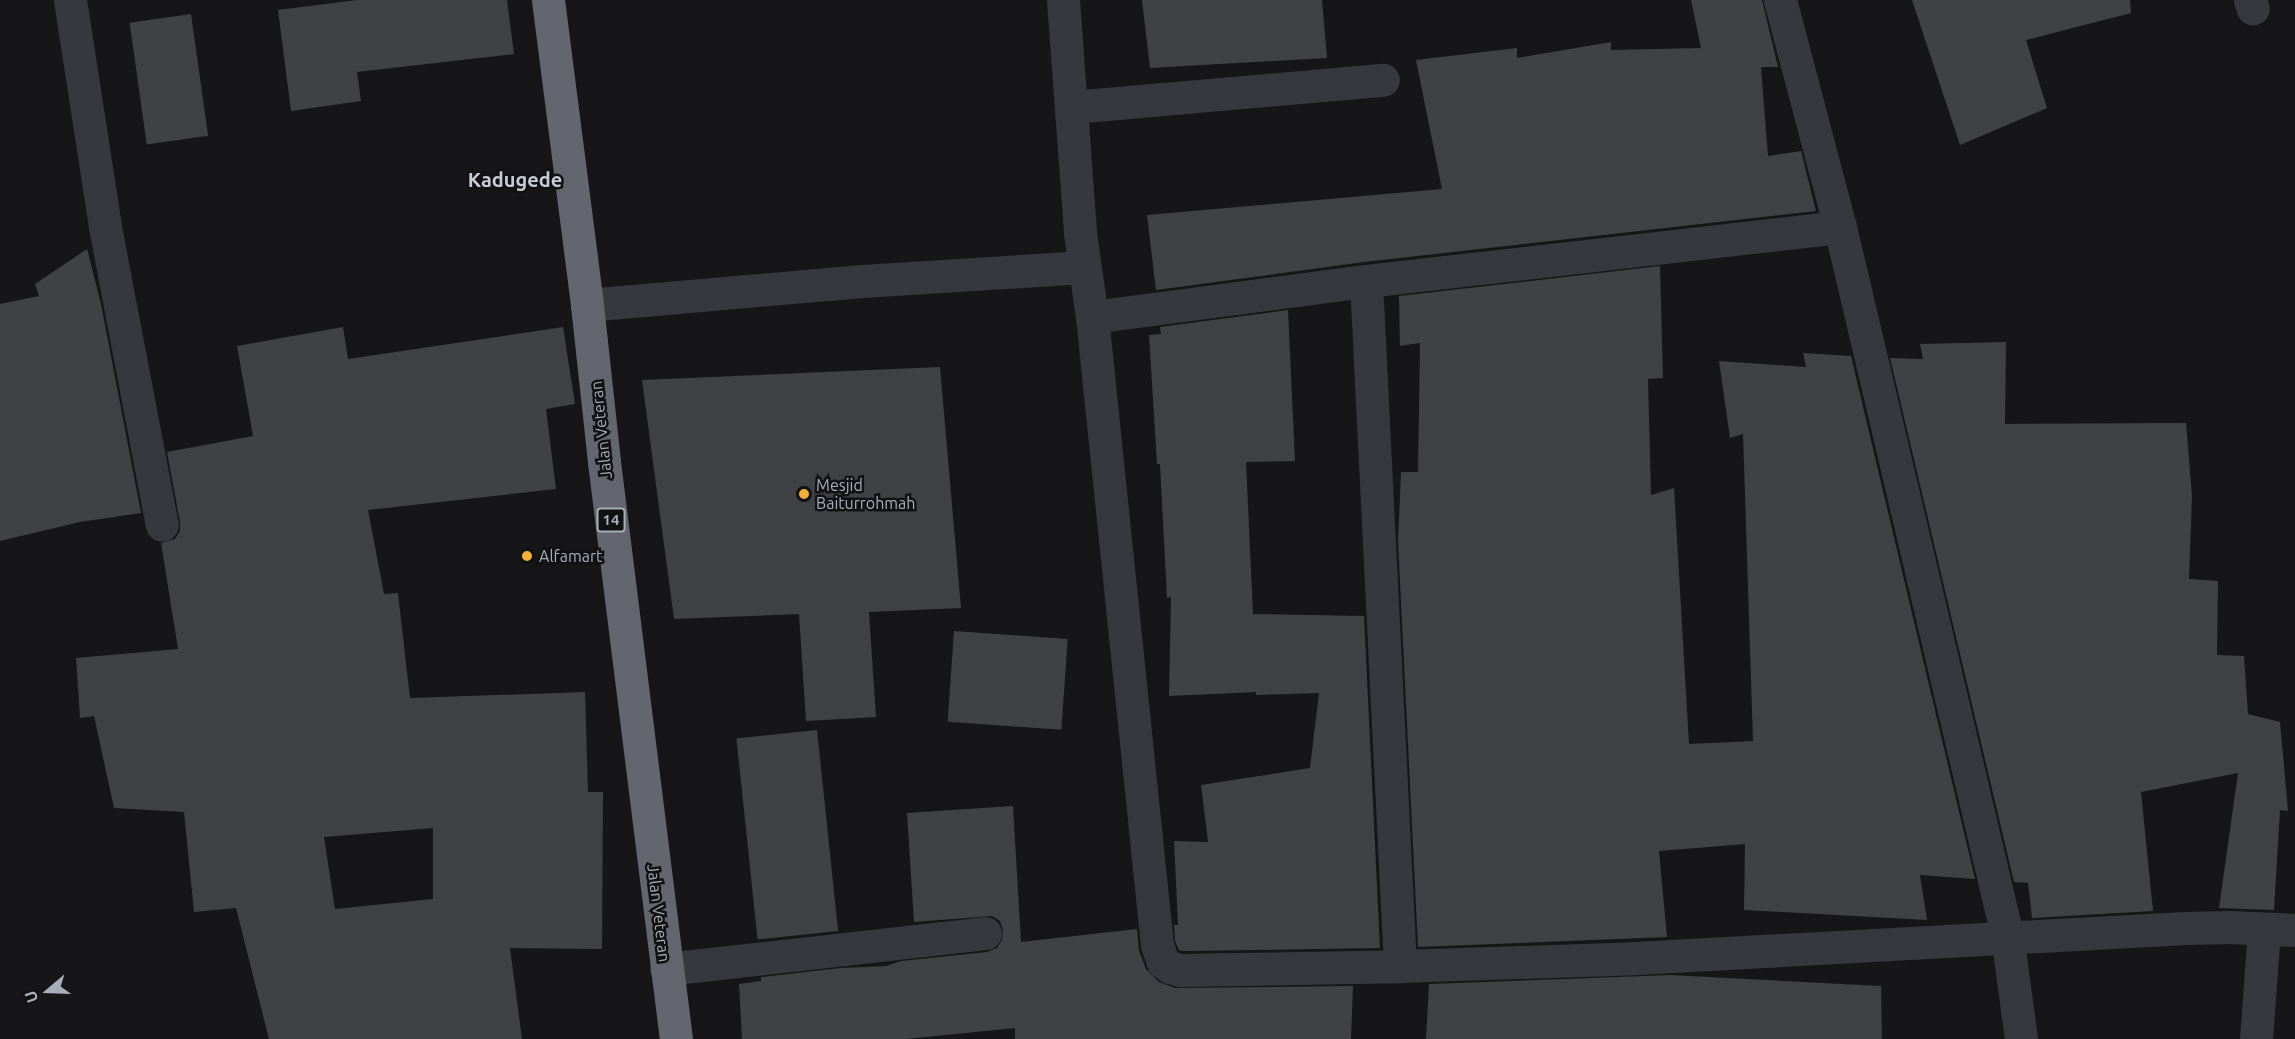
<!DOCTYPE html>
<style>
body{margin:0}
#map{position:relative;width:2295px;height:1039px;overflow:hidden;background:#161618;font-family:Ubuntu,sans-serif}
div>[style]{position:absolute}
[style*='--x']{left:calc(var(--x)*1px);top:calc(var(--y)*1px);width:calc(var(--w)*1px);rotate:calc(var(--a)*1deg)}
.building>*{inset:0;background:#404145;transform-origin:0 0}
.minor>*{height:33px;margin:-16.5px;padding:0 16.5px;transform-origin:16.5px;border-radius:16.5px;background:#37383d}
.highway>*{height:33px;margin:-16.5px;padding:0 16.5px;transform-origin:16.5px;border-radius:16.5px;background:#63666e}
.dots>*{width:16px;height:16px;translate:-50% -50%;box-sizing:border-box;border:3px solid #111113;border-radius:50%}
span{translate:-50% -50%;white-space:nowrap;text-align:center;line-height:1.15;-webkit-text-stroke:5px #111113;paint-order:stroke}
.shield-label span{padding:2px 4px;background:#111113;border:2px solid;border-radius:4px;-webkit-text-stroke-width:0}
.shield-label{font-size:15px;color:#a8adb8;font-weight:700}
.street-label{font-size:16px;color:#a8adb8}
.poi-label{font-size:16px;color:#a8adb8}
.left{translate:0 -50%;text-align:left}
.quarter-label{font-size:20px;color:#c9ccd4;font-weight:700}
.north{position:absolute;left:18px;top:961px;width:60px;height:60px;-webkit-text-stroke:4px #111113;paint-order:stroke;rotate:251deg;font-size:16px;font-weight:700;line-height:24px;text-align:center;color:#a8adb8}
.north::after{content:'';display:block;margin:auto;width:21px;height:27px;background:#a8adb8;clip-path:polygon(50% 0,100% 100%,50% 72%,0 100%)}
</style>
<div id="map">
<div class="building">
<i style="clip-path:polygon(357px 0,507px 0,514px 54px,357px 72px,361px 101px,291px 111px,278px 10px)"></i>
<i style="clip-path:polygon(1142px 0,1322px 0,1327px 58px,1150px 68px)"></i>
<i style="clip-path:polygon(1691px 0,1762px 0,1778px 67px,1761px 67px,1768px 156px,1801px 151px,1816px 211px,1364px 262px,1156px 290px,1147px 215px,1442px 189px,1416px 60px,1517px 48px,1517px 58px,1611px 42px,1611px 50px,1701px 48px)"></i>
<i style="clip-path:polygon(1912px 0,2130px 0,2131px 13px,2026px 40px,2047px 108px,1960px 145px)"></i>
<i style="left:191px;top:14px;width:123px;height:62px;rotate:82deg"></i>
<i style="clip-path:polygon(87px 249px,101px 304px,141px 513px,80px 522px,0 541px,0 304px,39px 296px,35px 284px)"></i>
<i style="clip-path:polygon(1660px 266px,1663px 378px,1648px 379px,1651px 495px,1674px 488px,1689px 744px,1753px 741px,1743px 434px,1730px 438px,1719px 361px,1806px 367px,1803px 353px,1851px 356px,1975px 879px,1920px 875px,1927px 920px,1744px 910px,1745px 844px,1659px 851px,1667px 937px,1418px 947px,1398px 541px,1401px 472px,1418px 472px,1420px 343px,1400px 346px,1399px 296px)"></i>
<i style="clip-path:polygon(1288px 310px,1295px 461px,1246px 462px,1253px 614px,1364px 616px,1380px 948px,1183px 951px,1179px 950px,1175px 941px,1174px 925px,1178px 925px,1174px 841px,1208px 842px,1201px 785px,1310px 768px,1319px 693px,1256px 695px,1256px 692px,1169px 696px,1171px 597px,1167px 598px,1160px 464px,1157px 464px,1149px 335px,1161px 334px,1160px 327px)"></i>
<i style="clip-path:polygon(evenodd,343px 327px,348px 359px,563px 327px,575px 404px,546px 409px,556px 489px,368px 510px,384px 594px,398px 593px,410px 698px,585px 692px,588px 792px,603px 792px,602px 949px,510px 948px,522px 1039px,269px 1039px,236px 908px,194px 912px,184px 812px,114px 808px,94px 716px,80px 718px,76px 658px,178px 649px,161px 543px,175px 539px,180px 531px,180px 522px,167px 452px,253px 436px,237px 346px,343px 327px,433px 828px,433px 899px,335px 909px,324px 837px,433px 828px)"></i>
<i style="clip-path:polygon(2006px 342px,2005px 424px,2186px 423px,2192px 496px,2189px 579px,2218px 581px,2217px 655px,2244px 656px,2248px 714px,2280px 722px,2288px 811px,2280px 810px,2274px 910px,2219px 908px,2238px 773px,2141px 792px,2153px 911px,2032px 918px,2028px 883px,2014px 882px,1890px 358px,1923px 359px,1920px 344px)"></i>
<i style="clip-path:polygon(940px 367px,961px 608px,869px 612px,876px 717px,806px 721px,799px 614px,674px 619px,642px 380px)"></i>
<i style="left:954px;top:631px;width:114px;height:91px;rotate:4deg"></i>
<i style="left:817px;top:730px;width:202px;height:81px;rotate:84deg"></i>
<i style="clip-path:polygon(1013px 806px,1021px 942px,1137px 929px,1139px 951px,1146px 969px,1159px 982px,1175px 988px,1353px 986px,1351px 1039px,1015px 1039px,1015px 1028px,906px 1039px,742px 1039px,739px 984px,761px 981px,761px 977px,841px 968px,886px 966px,901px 961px,987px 952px,997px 948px,1002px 940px,1003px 930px,1000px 921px,992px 916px,914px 922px,907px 813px)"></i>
<i style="clip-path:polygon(1670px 975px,1881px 986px,1882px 1039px,1426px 1039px,1429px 984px)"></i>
</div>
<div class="minor">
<i style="--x:70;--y:0;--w:230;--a:81.2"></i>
<i style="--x:105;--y:227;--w:303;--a:79.2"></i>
<i style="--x:1063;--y:0;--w:234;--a:85.8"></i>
<i style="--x:1080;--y:233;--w:85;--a:81.9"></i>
<i style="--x:1092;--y:317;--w:631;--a:84.09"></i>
<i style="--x:1157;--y:945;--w:18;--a:71"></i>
<i style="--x:1163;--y:962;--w:9;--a:36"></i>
<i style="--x:1170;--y:967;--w:10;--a:17"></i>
<i style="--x:1180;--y:970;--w:220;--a:-1"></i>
<i style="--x:1400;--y:966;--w:235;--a:-1.9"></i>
<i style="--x:1635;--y:958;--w:552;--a:-3.12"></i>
<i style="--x:2186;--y:928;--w:44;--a:-1.3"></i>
<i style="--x:2230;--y:927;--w:65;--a:2.6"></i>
<i style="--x:1780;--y:0;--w:235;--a:75.2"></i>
<i style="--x:1840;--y:227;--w:727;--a:76.73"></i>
<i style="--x:2007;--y:935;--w:105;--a:82.3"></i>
<i style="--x:2250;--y:0;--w:9;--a:72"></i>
<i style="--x:1072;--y:107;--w:312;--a:-5"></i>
<i style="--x:1366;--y:281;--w:686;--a:87.16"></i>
<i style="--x:587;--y:305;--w:276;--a:-5"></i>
<i style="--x:862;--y:281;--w:222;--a:-3.6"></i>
<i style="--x:1092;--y:317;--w:276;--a:-7.5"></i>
<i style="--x:1366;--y:281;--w:477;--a:-6.5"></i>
<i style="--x:666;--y:969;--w:321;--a:-6.4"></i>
<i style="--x:2256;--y:1039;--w:109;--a:-85.8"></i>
</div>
<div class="highway">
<i style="--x:548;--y:0;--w:307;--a:82.7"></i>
<i style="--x:587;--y:305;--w:158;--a:83.8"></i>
<i style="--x:604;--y:462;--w:581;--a:82.89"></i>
</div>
<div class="dots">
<i style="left:804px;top:494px;background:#f2b134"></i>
<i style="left:527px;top:556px;background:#f2b134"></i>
</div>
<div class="shield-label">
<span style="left:611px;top:520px">14</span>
</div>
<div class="street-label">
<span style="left:601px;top:430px;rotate:-96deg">Jalan Veteran</span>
<span style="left:659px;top:913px;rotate:83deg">Jalan Veteran</span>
</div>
<div class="poi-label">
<span class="left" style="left:816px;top:494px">Mesjid<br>Baiturrohmah</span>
<span class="left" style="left:539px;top:556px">Alfamart</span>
</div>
<div class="quarter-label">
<span style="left:515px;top:179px">Kadugede</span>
</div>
<div class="north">U</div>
</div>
